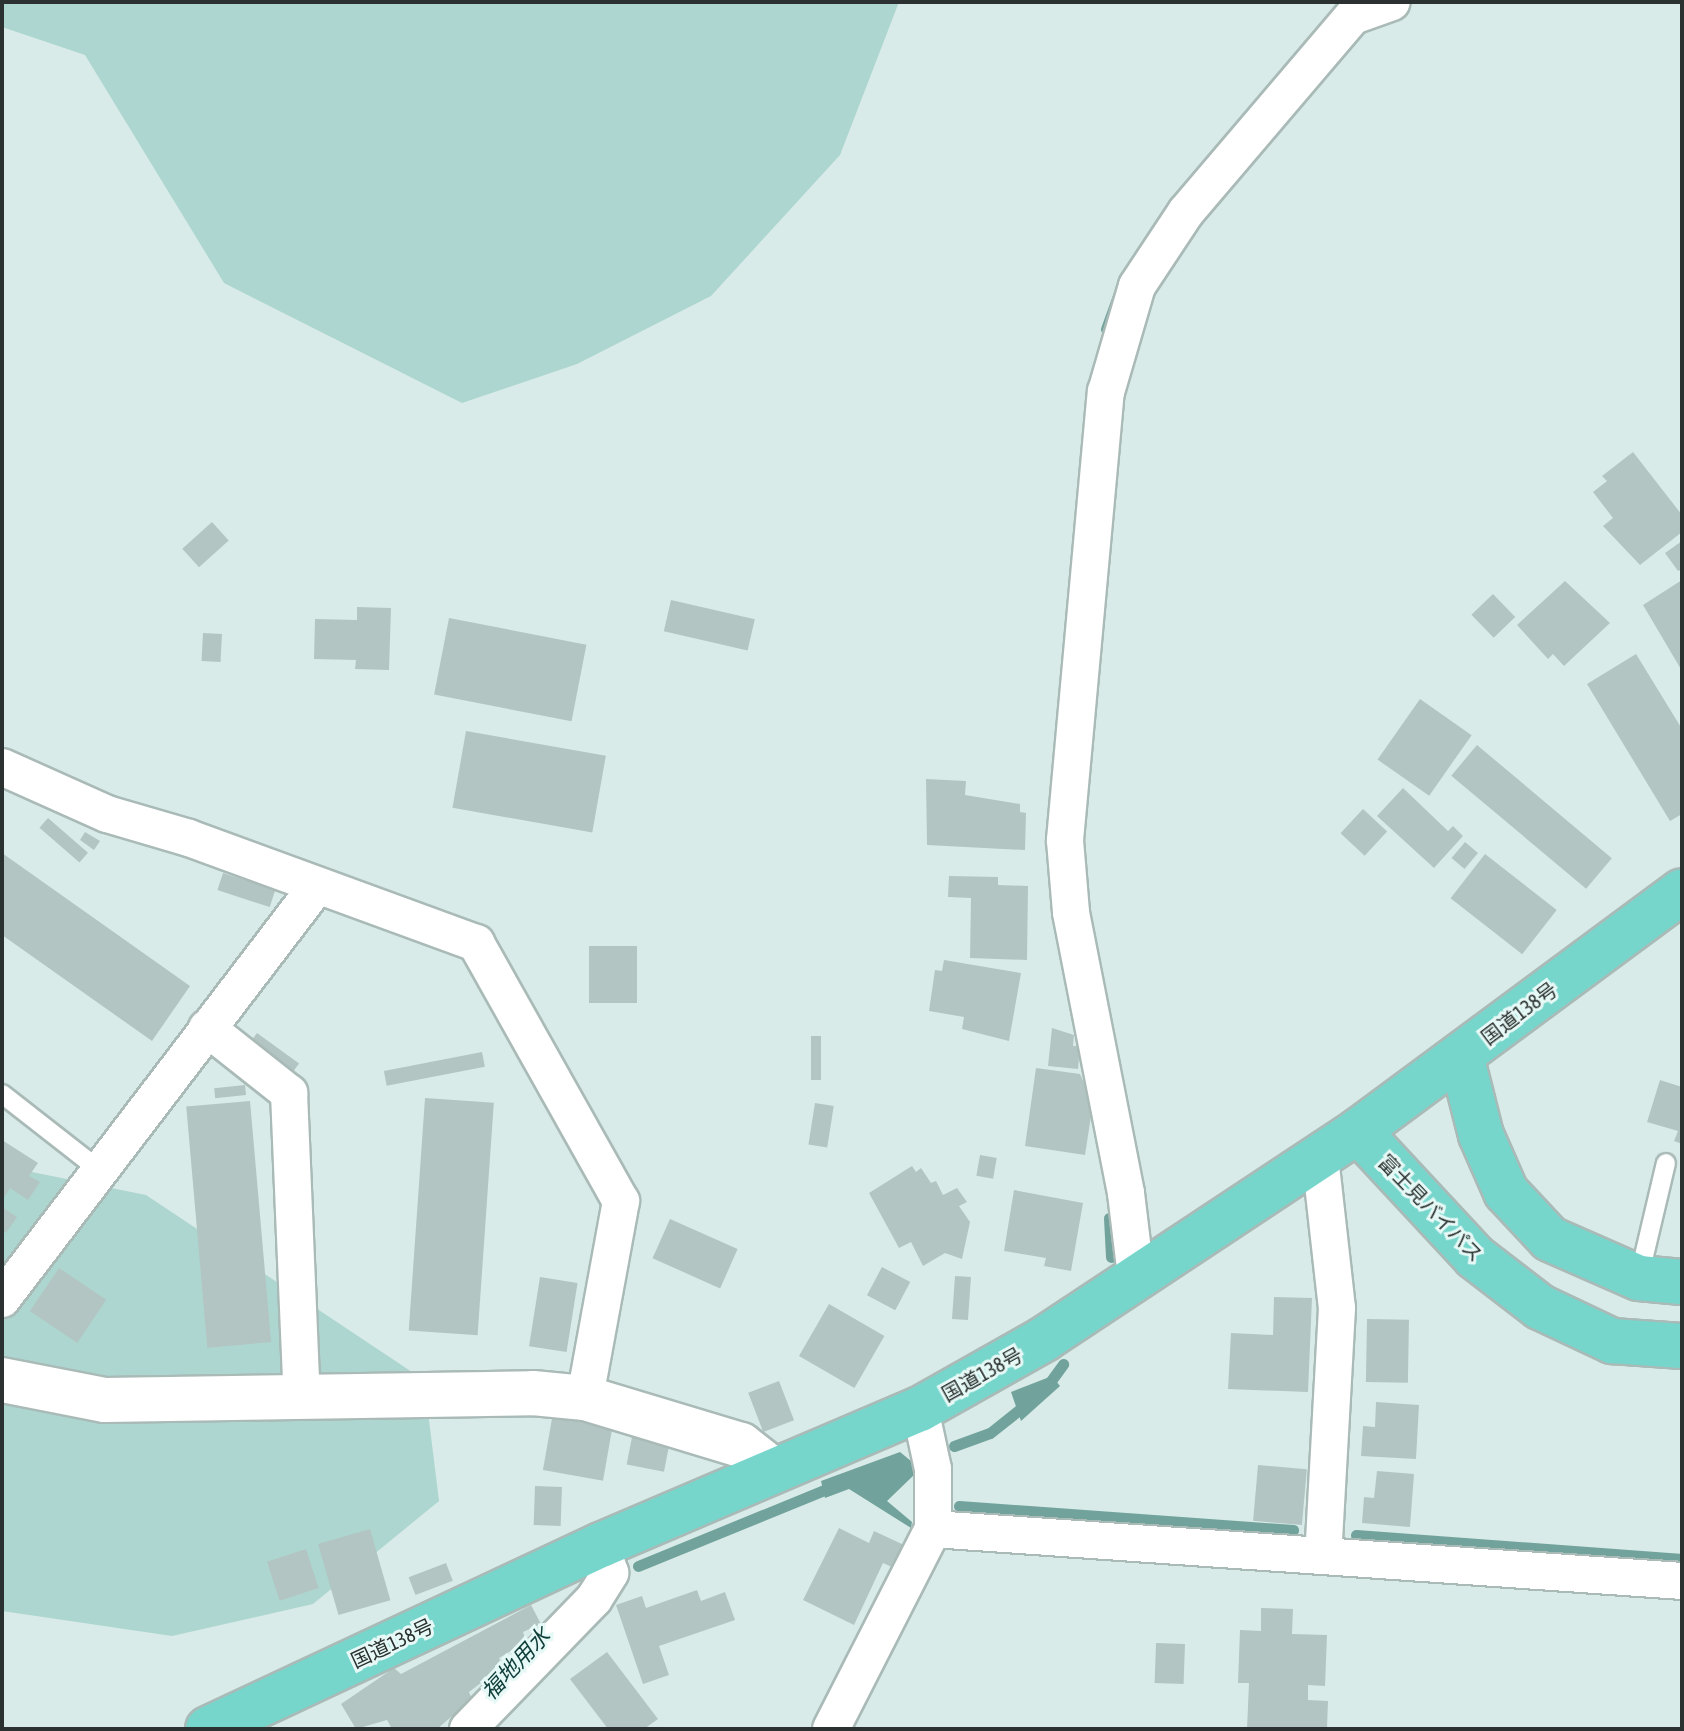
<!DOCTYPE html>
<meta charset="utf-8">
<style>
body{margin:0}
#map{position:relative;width:1684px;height:1731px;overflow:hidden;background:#d9ebe9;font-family:"Asap Condensed","Noto Sans JP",sans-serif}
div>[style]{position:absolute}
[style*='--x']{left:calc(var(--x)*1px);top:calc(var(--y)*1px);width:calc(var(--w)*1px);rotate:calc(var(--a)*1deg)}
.green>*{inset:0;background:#add6d0}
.water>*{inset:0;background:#71a39c}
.stream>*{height:11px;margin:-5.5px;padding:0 5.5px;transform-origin:5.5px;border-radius:5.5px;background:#71a39c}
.building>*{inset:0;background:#b3c5c2;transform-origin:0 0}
.roads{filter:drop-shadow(2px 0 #a9bab7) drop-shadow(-2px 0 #a9bab7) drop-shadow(0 2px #a9bab7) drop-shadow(0 -2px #a9bab7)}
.service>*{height:18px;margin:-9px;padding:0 9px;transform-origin:9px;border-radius:9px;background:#fff}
.minor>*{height:36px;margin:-18px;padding:0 18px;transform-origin:18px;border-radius:18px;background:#fff}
.tertiary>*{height:44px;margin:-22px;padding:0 22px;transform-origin:22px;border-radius:22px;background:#fff}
.trunk>*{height:44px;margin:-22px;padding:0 22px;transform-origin:22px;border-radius:22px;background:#77d6cc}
span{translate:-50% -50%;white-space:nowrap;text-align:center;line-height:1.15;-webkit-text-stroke:6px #e7f9f6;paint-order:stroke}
.street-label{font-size:20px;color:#2a3130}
.water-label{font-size:22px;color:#0e3d39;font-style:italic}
.frame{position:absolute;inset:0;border:4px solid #2a3130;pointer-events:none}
</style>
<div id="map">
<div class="green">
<i style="clip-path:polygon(2px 2px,899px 2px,840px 155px,711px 296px,577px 364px,462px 403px,224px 283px,85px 55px,2px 27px)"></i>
<i style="clip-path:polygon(2px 1166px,146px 1195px,424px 1380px,439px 1501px,313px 1604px,172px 1636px,2px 1611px)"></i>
</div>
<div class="water">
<i style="clip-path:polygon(1052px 1376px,1060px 1386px,1021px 1421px,1011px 1392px)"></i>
<i style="clip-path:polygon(900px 1452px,911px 1461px,915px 1474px,887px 1501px,912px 1522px,911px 1528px,849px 1489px,825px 1498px,821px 1481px)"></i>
</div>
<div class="stream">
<i style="--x:1106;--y:329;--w:50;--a:-70.1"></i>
<i style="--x:1109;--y:1218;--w:39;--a:87"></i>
<i style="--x:1045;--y:1389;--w:31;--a:-54"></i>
<i style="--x:954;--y:1446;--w:38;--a:-20"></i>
<i style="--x:990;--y:1433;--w:50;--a:-38.5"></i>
<i style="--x:959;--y:1506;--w:335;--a:4.1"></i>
<i style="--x:1356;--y:1535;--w:327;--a:4.2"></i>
<i style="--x:638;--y:1566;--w:212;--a:-22.2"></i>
</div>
<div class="building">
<i style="clip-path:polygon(1633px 452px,1682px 515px,1682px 532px,1640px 565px,1603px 526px,1613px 518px,1593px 492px,1607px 481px,1602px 476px)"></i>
<i style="left:212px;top:522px;width:25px;height:40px;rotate:48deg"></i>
<i style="clip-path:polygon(1682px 541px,1682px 569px,1678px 571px,1665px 553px)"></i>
<i style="clip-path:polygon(1682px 580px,1682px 671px,1643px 605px)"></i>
<i style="clip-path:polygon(1565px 581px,1610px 623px,1564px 666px,1553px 654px,1548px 659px,1517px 625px)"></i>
<i style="left:1493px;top:594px;width:32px;height:30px;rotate:46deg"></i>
<i style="left:671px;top:600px;width:86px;height:32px;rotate:13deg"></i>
<i style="clip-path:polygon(357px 607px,391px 608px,389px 670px,355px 669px,356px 660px,314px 659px,315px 619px,357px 620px)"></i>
<i style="left:449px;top:618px;width:140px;height:78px;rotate:11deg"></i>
<i style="left:203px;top:633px;width:19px;height:28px;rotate:3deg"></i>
<i style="clip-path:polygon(1636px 654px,1682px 729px,1682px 814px,1670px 821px,1587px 684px)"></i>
<i style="left:1420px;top:699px;width:63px;height:74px;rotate:35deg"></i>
<i style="left:466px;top:731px;width:142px;height:78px;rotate:10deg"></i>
<i style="left:1477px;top:745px;width:176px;height:40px;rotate:40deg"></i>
<i style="clip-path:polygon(926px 779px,966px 781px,965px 795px,1020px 804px,1020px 812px,1026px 813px,1025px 850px,927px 845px)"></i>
<i style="clip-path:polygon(1403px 788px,1448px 831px,1453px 826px,1463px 836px,1434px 868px,1377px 816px)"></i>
<i style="left:1363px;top:809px;width:33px;height:33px;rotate:43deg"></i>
<i style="left:48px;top:818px;width:53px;height:13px;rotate:41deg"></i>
<i style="clip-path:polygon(85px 832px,100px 841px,94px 850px,80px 840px)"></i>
<i style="left:1465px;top:842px;width:17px;height:21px;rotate:40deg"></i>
<i style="clip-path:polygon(2px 853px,190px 986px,152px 1041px,2px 935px)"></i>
<i style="left:1485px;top:854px;width:91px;height:56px;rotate:38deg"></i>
<i style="left:223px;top:873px;width:55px;height:18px;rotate:18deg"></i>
<i style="clip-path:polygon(949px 876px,998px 877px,998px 885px,1028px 886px,1027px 960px,970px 958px,971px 898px,948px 897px)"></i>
<i style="left:589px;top:946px;width:48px;height:57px"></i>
<i style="clip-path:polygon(944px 960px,1021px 973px,1009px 1041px,962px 1029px,964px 1017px,929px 1011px,935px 970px,942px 971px)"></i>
<i style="clip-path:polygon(1052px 1028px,1074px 1035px,1073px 1046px,1080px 1046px,1078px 1069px,1048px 1066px)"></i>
<i style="left:257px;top:1033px;width:52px;height:17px;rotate:36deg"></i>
<i style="left:811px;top:1036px;width:10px;height:44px"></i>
<i style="left:482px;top:1052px;width:15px;height:100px;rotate:79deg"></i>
<i style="clip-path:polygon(1036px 1068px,1080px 1074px,1093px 1103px,1085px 1155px,1025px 1146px)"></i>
<i style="clip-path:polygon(1660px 1080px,1682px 1087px,1682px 1144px,1674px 1141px,1678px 1131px,1647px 1122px)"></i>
<i style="left:245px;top:1085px;width:10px;height:31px;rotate:84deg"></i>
<i style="left:425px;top:1098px;width:69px;height:233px;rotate:4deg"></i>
<i style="left:250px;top:1101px;width:242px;height:64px;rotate:85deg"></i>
<i style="left:815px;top:1103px;width:19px;height:42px;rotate:9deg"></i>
<i style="clip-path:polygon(2px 1140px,38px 1163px,29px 1176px,40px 1182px,28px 1200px,10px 1188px,2px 1201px)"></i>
<i style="left:980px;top:1155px;width:17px;height:21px;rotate:10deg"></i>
<i style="clip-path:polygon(912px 1166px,916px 1172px,921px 1168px,931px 1183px,936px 1181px,943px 1195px,957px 1188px,967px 1202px,959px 1206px,970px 1222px,962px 1259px,945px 1253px,923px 1266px,911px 1242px,899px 1248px,869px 1193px)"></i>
<i style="clip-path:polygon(1014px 1190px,1083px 1203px,1071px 1271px,1044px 1266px,1046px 1258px,1004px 1251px)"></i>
<i style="clip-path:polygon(2px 1207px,17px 1217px,6px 1233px,2px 1230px)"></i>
<i style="left:670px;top:1219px;width:74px;height:43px;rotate:24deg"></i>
<i style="left:882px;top:1267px;width:32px;height:32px;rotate:28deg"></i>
<i style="left:59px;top:1268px;width:57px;height:52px;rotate:34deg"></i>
<i style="left:955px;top:1276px;width:16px;height:43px;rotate:4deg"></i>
<i style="left:540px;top:1277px;width:38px;height:70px;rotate:9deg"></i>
<i style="clip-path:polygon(1274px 1297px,1312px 1298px,1308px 1392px,1228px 1389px,1231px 1333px,1273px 1335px)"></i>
<i style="left:829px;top:1304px;width:64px;height:60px;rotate:30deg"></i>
<i style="left:1367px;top:1319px;width:42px;height:63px;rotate:1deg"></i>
<i style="left:779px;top:1381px;width:42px;height:33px;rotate:69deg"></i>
<i style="clip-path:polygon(1376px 1402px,1419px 1405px,1416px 1459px,1361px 1456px,1363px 1426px,1375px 1427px)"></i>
<i style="left:553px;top:1413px;width:61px;height:58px;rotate:10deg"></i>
<i style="left:632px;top:1437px;width:38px;height:28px;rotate:11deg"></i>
<i style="left:1258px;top:1465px;width:49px;height:56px;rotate:5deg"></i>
<i style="clip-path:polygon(1377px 1471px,1414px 1474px,1410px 1527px,1362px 1523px,1364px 1497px,1374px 1498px)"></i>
<i style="left:535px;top:1486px;width:27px;height:39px;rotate:2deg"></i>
<i style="clip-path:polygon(839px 1528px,869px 1543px,874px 1531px,904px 1545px,894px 1568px,883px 1563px,854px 1625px,803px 1600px)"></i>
<i style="left:370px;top:1529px;width:74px;height:54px;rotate:74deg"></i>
<i style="left:306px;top:1549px;width:41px;height:41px;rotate:72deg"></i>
<i style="left:446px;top:1563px;width:19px;height:40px;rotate:69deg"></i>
<i style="clip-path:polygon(697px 1590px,701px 1601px,725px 1592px,735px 1620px,659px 1646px,669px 1675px,643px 1684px,616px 1605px,642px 1596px,646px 1608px)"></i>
<i style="clip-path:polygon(531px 1605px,541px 1624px,523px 1632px,526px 1642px,499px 1658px,503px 1666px,469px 1692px,472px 1699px,437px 1729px,392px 1729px,387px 1720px,356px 1729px,341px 1704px,394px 1668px,401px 1674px)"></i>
<i style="clip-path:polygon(1261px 1608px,1293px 1609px,1292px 1634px,1327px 1635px,1325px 1686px,1308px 1685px,1308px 1700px,1328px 1701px,1327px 1728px,1247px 1729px,1249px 1683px,1238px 1683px,1240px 1630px,1261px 1631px)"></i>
<i style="left:1156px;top:1643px;width:29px;height:40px;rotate:2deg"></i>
<i style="clip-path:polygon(607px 1652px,658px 1719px,644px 1729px,608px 1729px,570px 1679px)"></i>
</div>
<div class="roads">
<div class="service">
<i style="--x:2;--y:1094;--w:122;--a:38"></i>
<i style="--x:1639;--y:1277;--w:117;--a:-76.7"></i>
</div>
<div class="minor">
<i style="--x:2;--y:767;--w:115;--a:24.1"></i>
<i style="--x:107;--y:814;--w:85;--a:16.3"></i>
<i style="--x:189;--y:838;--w:306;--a:20.1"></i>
<i style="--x:476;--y:943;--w:296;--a:60.7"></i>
<i style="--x:621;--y:1201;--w:200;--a:100.4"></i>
<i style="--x:207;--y:1028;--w:105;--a:38.4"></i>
<i style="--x:289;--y:1093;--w:305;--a:87.6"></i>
<i style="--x:1320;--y:1157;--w:152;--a:83.6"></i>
<i style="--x:1337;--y:1308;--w:248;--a:93.2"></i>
<i style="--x:1136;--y:1276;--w:84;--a:-96.9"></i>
<i style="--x:1126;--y:1193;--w:286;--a:-101.1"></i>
<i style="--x:1071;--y:912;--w:72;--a:-94.8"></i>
<i style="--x:1065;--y:840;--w:450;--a:-84.8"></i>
<i style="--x:1106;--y:392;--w:110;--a:-73.7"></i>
<i style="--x:1137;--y:286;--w:89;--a:-56.5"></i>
<i style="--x:1186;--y:212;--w:257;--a:-49.6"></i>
<i style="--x:1353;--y:16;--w:41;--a:-19.7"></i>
<i style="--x:2;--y:1299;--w:519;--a:-52.67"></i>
<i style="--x:933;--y:1529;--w:751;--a:3.97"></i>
<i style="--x:468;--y:1729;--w:181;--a:-45.9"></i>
<i style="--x:594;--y:1599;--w:31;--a:-58"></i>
<i style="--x:610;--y:1573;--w:29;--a:-108"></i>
<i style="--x:831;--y:1729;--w:225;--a:-63"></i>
<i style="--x:933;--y:1529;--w:60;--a:-90"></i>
<i style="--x:933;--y:1469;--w:61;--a:-102.2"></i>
</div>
<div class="tertiary">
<i style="--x:2;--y:1380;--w:105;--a:11"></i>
<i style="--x:105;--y:1400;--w:428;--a:-0.9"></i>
<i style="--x:533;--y:1393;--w:52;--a:5.5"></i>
<i style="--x:585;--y:1398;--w:163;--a:16.8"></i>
<i style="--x:741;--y:1445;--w:41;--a:38"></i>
</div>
<div class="trunk">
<i style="--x:1461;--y:1056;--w:81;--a:75.8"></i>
<i style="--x:1481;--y:1135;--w:62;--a:66.3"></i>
<i style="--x:1506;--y:1192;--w:64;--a:46.9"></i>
<i style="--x:1550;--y:1239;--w:97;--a:23.7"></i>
<i style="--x:1639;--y:1278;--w:43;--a:5.3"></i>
<i style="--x:1358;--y:1131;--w:172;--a:47.1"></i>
<i style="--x:1475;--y:1257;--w:82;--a:37.6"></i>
<i style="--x:1540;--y:1307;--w:80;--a:25.3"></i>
<i style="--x:1612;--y:1341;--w:70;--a:4.1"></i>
<i style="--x:208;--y:1729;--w:434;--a:-25.1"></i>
<i style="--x:601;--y:1545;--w:347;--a:-23.1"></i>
<i style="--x:920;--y:1409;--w:142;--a:-29.4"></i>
<i style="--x:1044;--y:1339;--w:377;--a:-33.5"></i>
<i style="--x:1358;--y:1131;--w:403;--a:-36.5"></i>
</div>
</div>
<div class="street-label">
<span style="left:1519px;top:1013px;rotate:-37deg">国道138号</span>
<span style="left:1431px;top:1208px;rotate:46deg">富士見バイパス</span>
<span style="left:982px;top:1374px;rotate:-29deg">国道138号</span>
<span style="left:392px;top:1643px;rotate:-25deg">国道138号</span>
</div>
<div class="water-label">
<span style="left:516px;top:1664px;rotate:-47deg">福地用水</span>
</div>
<div class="frame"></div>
</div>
